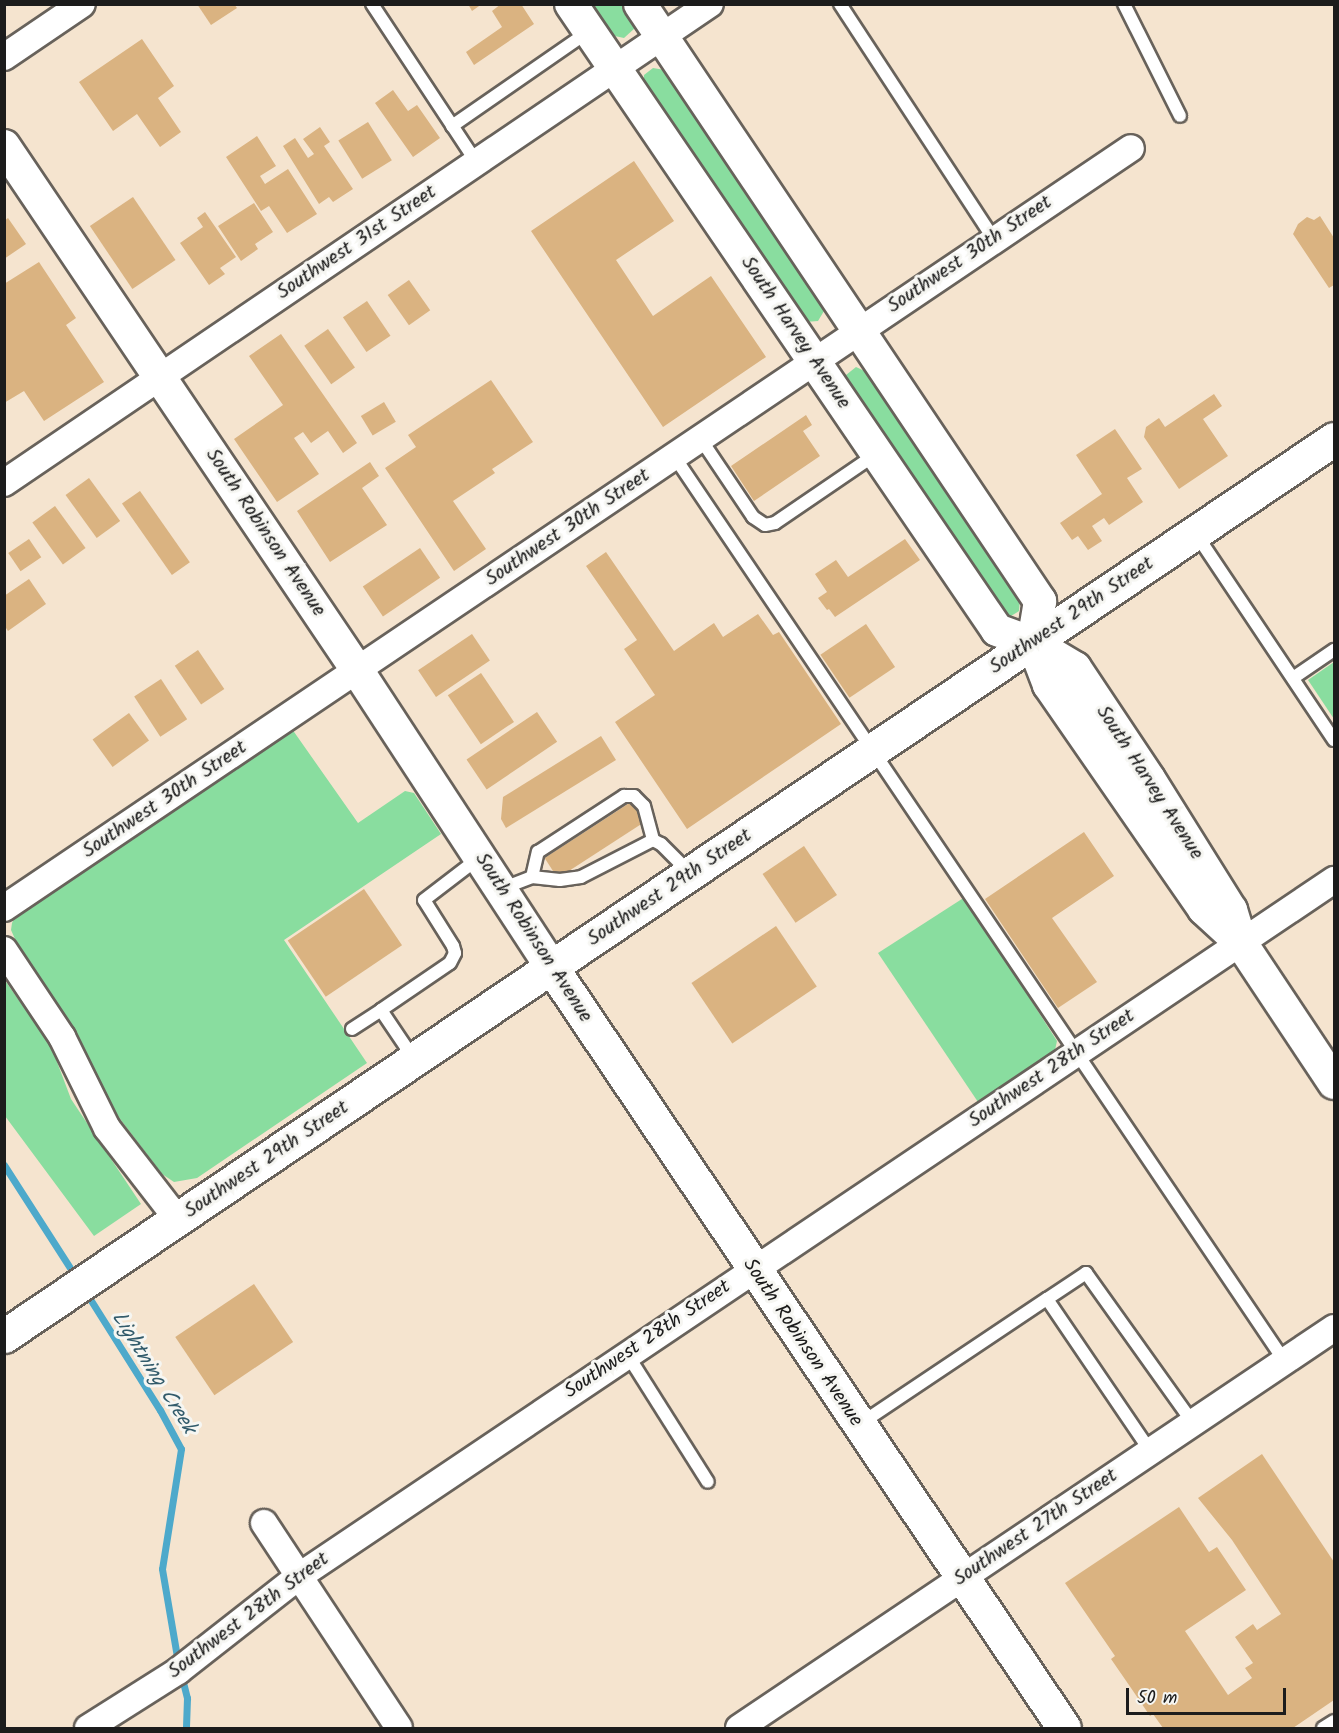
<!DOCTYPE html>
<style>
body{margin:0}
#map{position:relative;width:1339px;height:1733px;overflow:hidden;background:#f5e4cf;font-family:Kalam,sans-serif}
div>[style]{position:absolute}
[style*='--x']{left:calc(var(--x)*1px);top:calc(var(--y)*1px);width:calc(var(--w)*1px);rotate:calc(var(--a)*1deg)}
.green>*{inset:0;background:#89dd9f}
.stream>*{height:7px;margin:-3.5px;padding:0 3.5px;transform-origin:3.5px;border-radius:3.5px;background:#4da9cb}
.building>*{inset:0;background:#dab381;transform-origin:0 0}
.roads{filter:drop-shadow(2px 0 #68625b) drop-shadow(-2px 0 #68625b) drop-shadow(0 2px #68625b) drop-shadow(0 -2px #68625b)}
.service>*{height:12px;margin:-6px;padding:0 6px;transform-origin:6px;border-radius:6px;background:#fff}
.minor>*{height:26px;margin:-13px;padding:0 13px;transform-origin:13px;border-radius:13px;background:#fff}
.tertiary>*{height:32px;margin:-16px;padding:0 16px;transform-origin:16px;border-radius:16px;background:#fff}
.secondary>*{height:33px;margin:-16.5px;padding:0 16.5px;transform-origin:16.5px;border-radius:16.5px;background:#fff}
span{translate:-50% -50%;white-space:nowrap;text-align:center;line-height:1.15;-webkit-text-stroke:6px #f6f6f2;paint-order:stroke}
.street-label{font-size:20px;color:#1c1c1c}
.water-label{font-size:21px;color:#325b6b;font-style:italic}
.frame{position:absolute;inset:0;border:6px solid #1c1c1c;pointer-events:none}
.scale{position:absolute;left:1126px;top:1688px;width:160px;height:27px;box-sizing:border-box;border:3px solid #1c1c1c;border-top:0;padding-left:8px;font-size:18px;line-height:21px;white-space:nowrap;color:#1c1c1c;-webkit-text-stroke:4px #f6f6f2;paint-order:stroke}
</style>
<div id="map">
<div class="green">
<i style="clip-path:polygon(590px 5px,625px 5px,635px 19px,635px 28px,624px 38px,610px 35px)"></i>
<i style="clip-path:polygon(653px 68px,665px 70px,823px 306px,824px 311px,818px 321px,805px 322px,644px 88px,644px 75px)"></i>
<i style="clip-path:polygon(856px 367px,869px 373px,1020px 597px,1019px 611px,1011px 616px,1003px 615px,844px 380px,846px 375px)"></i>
<i style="clip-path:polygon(1334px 662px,1334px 719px,1308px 680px)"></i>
<i style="clip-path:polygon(292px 729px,358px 823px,405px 791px,414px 793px,441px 834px,284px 940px,367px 1063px,197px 1178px,174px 1182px,162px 1174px,117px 1115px,76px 1032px,15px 939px,11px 930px,12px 923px,16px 915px)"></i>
<i style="clip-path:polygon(965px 897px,1057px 1041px,1055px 1050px,978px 1102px,878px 953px)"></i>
<i style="clip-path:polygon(4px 979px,51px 1046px,71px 1099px,141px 1204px,94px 1236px,5px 1116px)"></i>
</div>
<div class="stream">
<i style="--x:4;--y:1165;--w:133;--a:57.3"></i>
<i style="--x:85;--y:1291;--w:141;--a:57.8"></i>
<i style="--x:160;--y:1410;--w:44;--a:61.7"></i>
<i style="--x:181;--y:1449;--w:121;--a:99"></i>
<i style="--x:162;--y:1569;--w:95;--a:80.3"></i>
<i style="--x:181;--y:1674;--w:25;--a:76"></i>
<i style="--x:187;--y:1698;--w:30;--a:92"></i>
</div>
<div class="building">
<i style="clip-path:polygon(197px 4px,234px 4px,237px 8px,211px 25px)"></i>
<i style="clip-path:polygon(468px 4px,482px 4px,472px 11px)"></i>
<i style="clip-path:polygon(501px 4px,521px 4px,534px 24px,474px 65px,466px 52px,502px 27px,492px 11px)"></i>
<i style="clip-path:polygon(142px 39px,174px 86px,158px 98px,181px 132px,160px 147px,137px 114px,113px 131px,79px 82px)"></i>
<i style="clip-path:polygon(393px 90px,408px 111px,417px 105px,440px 138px,413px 157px,375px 103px)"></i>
<i style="left:368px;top:122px;width:45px;height:35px;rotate:58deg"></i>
<i style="clip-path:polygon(320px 127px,330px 142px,324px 146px,353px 189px,333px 202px,329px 197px,319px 204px,283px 146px,295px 138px,308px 158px,314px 154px,303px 139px)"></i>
<i style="clip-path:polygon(257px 136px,276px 166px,260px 176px,265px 184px,288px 169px,317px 214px,287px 233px,269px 206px,261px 211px,226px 157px)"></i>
<i style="clip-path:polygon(634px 161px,674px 221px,616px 260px,653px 316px,711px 276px,766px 357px,663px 427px,531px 231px)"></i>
<i style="left:133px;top:197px;width:76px;height:52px;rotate:56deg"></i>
<i style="clip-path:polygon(254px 203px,273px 232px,255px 244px,258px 249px,241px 261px,218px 226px)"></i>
<i style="clip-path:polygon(205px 212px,236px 257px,220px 268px,225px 274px,209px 285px,180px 243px,203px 227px,197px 218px)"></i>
<i style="clip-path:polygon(1320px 216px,1334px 238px,1334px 285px,1329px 288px,1293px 234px,1298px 224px,1307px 217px,1314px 220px)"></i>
<i style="clip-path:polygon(8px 218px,26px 244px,4px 259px,4px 221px)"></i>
<i style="clip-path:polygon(39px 262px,76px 318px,66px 325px,104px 382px,44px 421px,24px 391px,4px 403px,4px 284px)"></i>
<i style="left:409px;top:280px;width:37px;height:26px;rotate:55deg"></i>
<i style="left:367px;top:301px;width:42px;height:29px;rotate:56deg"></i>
<i style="left:328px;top:329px;width:47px;height:29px;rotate:55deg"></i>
<i style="clip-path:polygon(281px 334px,357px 443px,343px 453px,328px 431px,311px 443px,303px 432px,294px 438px,319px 474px,277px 502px,234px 439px,283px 405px,249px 356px)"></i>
<i style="clip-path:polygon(491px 380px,533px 442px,492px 469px,495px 473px,453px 501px,486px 549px,454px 571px,385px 468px,416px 447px,408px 435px)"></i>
<i style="clip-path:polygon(1214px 394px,1222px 406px,1203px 419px,1228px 456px,1179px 489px,1144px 437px,1146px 427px,1159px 418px,1165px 427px)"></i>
<i style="left:384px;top:402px;width:23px;height:27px;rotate:59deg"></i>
<i style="clip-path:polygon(806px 415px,812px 425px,803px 431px,820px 456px,754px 501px,731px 466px)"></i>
<i style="clip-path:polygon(1115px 429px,1142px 469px,1127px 478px,1143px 502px,1109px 525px,1104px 518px,1092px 526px,1102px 541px,1088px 550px,1078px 536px,1072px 540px,1060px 523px,1102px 494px,1076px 455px)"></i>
<i style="clip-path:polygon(370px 462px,379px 476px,362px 488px,387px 525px,330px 562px,297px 511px)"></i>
<i style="left:89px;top:478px;width:53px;height:29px;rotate:54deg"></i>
<i style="left:140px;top:491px;width:87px;height:22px;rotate:55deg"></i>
<i style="left:55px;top:506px;width:52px;height:28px;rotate:54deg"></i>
<i style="left:29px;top:539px;width:22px;height:25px;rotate:56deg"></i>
<i style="clip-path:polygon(905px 539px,920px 560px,835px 617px,829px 609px,827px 610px,818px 598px,827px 592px,815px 574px,836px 560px,848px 577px)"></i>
<i style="left:420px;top:548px;width:36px;height:69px;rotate:56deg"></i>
<i style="clip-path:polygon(606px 552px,674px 651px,714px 623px,723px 637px,758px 614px,773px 635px,779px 632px,841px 724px,687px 829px,615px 722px,655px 695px,624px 649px,637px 640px,586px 566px)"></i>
<i style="clip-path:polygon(29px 579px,46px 604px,8px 631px,4px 625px,4px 596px)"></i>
<i style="left:866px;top:624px;width:52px;height:55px;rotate:56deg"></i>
<i style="left:472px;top:634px;width:32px;height:65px;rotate:56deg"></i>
<i style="left:198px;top:650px;width:47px;height:28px;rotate:56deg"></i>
<i style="left:481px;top:673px;width:59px;height:40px;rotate:56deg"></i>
<i style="left:161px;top:679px;width:48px;height:32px;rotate:57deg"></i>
<i style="left:537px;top:712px;width:36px;height:85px;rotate:56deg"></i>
<i style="left:129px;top:713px;width:34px;height:45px;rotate:54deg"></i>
<i style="clip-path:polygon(601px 736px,616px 760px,506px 828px,501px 819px,503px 797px)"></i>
<i style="left:631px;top:802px;width:24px;height:103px;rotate:57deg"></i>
<i style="clip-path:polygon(1084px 832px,1114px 876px,1052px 918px,1097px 982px,1058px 1008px,985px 899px)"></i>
<i style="left:804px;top:846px;width:59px;height:50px;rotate:56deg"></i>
<i style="left:364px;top:889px;width:68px;height:92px;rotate:56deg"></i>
<i style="left:776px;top:926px;width:73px;height:102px;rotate:56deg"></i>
<i style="left:254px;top:1284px;width:70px;height:95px;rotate:56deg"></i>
<i style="clip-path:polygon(1262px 1454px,1334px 1562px,1334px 1700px,1293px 1728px,1163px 1728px,1153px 1714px,1150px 1716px,1131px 1688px,1111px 1659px,1115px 1656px,1065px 1583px,1179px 1507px,1209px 1552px,1217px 1547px,1246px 1590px,1185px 1631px,1228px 1695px,1252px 1678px,1245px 1668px,1253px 1663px,1235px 1637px,1253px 1624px,1257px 1630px,1281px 1614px,1232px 1540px,1198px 1498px)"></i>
</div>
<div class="roads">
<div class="service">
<i style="--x:372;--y:4;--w:189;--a:56.6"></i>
<i style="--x:840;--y:4;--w:281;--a:56.8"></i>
<i style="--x:1124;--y:4;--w:125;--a:63.4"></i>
<i style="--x:452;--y:126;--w:165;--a:-34.7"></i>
<i style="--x:700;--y:438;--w:95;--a:56.1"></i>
<i style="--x:753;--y:517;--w:14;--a:34"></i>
<i style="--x:765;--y:525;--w:10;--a:-11"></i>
<i style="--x:775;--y:523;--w:122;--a:-34.3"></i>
<i style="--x:674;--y:456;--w:1093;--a:56"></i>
<i style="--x:1196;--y:534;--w:248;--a:56.2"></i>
<i style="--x:1293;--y:678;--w:50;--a:-34.3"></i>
<i style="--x:532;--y:877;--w:26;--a:-77"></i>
<i style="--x:538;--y:852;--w:103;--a:-33.1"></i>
<i style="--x:624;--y:796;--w:10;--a:0"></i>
<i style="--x:634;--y:796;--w:14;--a:45"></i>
<i style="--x:644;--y:806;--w:35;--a:75"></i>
<i style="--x:501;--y:889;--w:33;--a:-21"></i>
<i style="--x:532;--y:877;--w:28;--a:6"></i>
<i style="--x:560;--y:880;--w:21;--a:-8"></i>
<i style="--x:581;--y:877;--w:81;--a:-27.2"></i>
<i style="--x:653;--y:840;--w:9;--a:27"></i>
<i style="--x:661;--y:844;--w:41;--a:45"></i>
<i style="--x:352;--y:1029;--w:35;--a:-33"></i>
<i style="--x:414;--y:1059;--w:59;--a:-124"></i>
<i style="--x:381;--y:1010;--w:83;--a:-34.3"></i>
<i style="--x:450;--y:963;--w:11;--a:-63"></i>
<i style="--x:455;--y:953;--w:7;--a:-106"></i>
<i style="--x:453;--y:946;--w:54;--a:-122.2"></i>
<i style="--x:424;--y:900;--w:69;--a:-37.4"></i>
<i style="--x:1047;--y:1299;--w:47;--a:-33.7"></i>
<i style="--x:1086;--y:1273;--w:184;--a:54.5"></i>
<i style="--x:627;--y:1354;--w:151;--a:57.7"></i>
<i style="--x:860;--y:1424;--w:225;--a:-33.8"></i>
<i style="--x:1047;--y:1299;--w:185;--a:55.8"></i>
<i style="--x:1323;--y:1728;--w:13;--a:-32"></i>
</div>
<div class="minor">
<i style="--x:4;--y:57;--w:94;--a:-34.2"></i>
<i style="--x:4;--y:483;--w:853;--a:-34.16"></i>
<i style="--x:4;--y:908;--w:1359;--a:-33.99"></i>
<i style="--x:4;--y:950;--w:105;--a:56.3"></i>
<i style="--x:62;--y:1037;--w:102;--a:63.7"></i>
<i style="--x:107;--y:1128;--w:116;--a:52.3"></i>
<i style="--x:264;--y:1523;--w:245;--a:56.6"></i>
<i style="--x:88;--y:1728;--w:107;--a:-32.3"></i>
<i style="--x:178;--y:1671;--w:152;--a:-38.1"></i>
<i style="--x:298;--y:1577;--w:1249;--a:-33.93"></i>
<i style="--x:739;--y:1728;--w:717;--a:-33.91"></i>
</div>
<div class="tertiary">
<i style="--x:571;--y:4;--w:757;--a:55.76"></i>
<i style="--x:997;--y:630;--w:38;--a:20"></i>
<i style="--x:1033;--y:643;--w:49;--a:30.8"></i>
<i style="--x:1075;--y:668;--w:133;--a:56.3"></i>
<i style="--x:1149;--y:779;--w:155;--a:58"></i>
<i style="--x:1231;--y:910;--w:24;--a:73"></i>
<i style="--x:640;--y:4;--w:719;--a:56.18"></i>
<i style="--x:1040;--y:601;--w:43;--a:99.5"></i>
<i style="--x:1033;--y:643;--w:45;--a:69.1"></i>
<i style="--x:1049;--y:685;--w:272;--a:55.3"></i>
<i style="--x:1204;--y:909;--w:50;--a:42.6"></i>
<i style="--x:1241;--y:943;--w:168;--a:56.4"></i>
<i style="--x:4;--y:146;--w:632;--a:56.03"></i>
<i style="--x:357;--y:670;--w:356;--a:56.8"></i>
</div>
<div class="secondary">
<i style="--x:552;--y:968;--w:916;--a:56.03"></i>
<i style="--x:4;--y:1336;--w:1604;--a:-34"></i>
</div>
</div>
<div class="street-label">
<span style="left:357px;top:243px;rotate:-34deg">Southwest 31st Street</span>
<span style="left:970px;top:255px;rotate:-34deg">Southwest 30th Street</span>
<span style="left:795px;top:333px;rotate:56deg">South Harvey Avenue</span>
<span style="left:568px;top:528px;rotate:-34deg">Southwest 30th Street</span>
<span style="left:265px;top:533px;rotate:56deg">South Robinson Avenue</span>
<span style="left:1072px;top:616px;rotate:-34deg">Southwest 29th Street</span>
<span style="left:1149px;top:783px;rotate:57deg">South Harvey Avenue</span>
<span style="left:165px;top:800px;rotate:-34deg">Southwest 30th Street</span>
<span style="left:670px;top:888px;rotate:-34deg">Southwest 29th Street</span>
<span style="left:533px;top:938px;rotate:57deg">South Robinson Avenue</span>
<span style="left:1052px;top:1069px;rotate:-34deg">Southwest 28th Street</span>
<span style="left:267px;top:1160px;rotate:-34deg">Southwest 29th Street</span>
<span style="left:648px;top:1340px;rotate:-34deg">Southwest 28th Street</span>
<span style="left:802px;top:1343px;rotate:56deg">South Robinson Avenue</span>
<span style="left:1036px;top:1528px;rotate:-34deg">Southwest 27th Street</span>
<span style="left:249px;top:1616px;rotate:-37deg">Southwest 28th Street</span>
</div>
<div class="water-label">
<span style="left:153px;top:1373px;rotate:58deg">Lightning Creek</span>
</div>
<div class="frame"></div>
<div class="scale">50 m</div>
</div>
